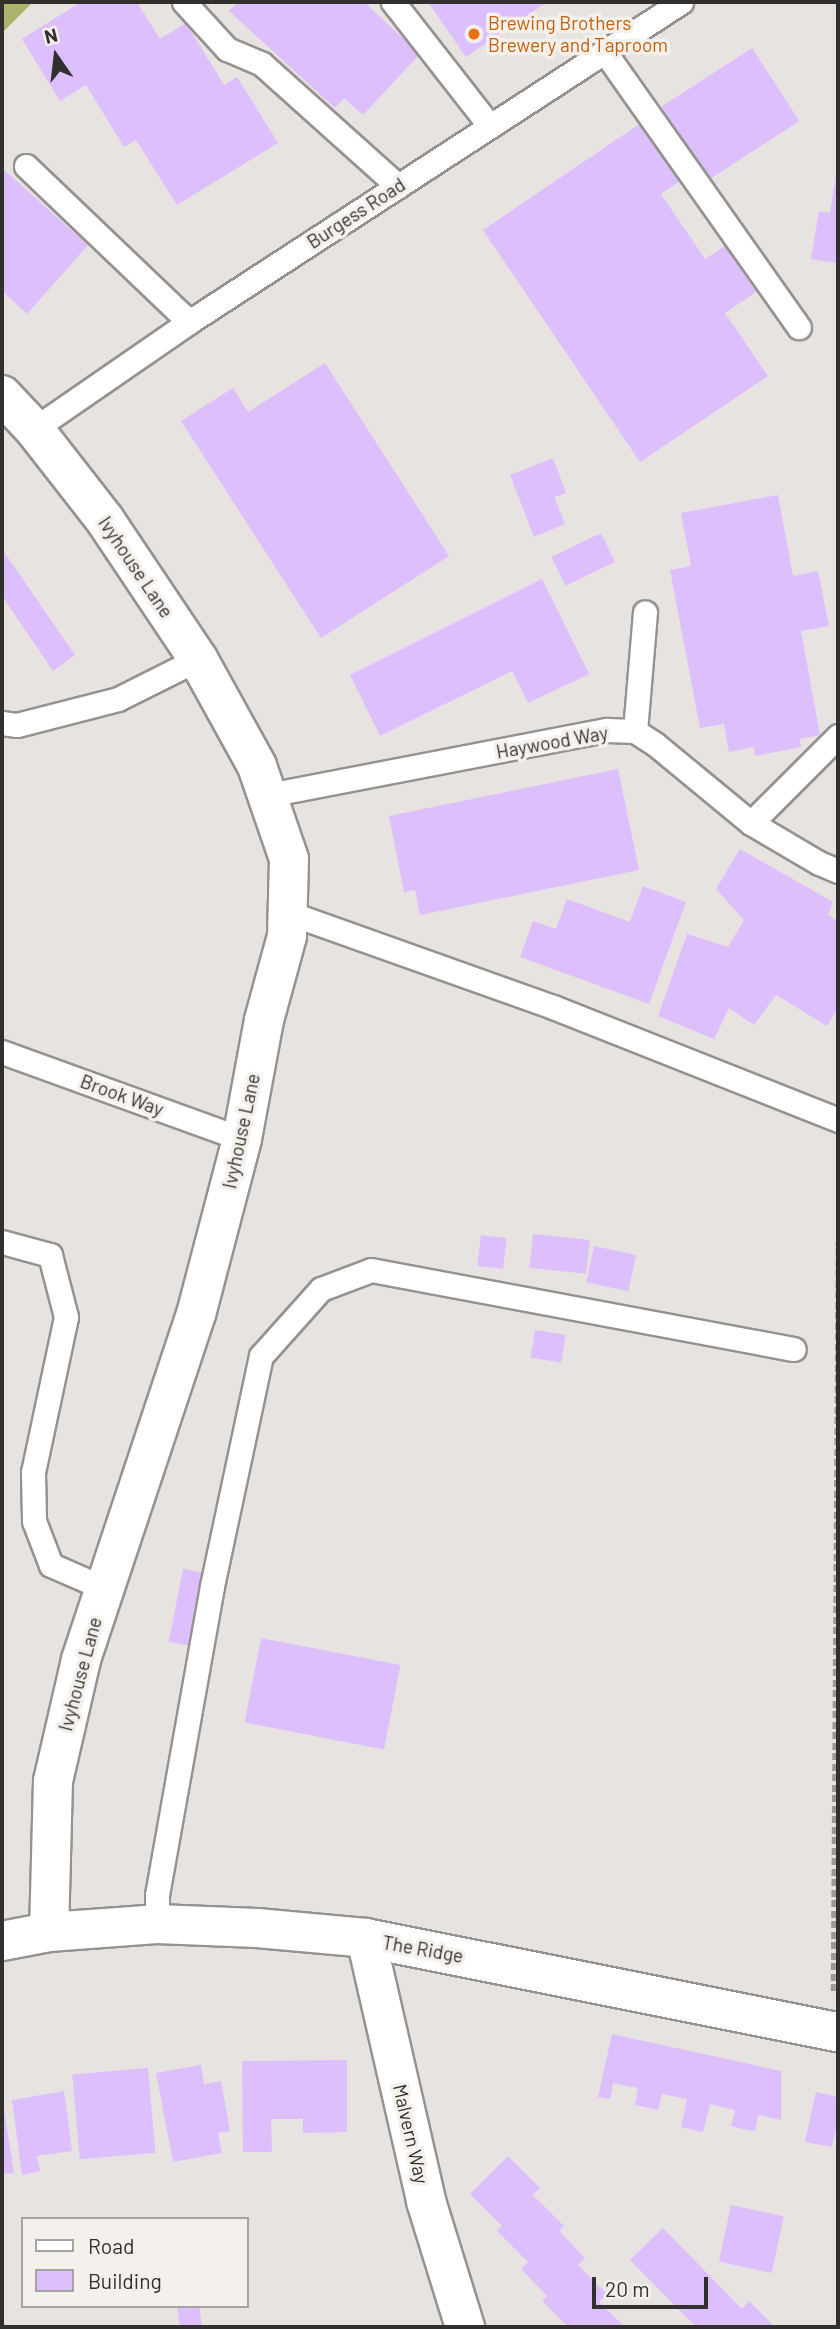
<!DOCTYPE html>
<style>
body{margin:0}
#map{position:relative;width:840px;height:2329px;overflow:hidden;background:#e7e3e0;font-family:Barlow,sans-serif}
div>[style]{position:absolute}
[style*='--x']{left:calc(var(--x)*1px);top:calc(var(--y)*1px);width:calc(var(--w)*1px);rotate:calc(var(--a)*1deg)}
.forest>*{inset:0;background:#adb26d}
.building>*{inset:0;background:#ddbffe;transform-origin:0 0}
.path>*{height:4.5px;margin-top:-2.25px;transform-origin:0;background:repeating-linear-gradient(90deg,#9c9997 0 7px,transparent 0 10.5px)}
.roads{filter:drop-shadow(2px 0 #95928f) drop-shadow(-2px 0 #95928f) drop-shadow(0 2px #95928f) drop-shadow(0 -2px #95928f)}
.service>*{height:23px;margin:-11.5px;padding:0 11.5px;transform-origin:11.5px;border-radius:11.5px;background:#fff}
.minor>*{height:38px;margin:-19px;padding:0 19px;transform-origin:19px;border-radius:19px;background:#fff}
.tertiary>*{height:38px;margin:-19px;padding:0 19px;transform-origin:19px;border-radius:19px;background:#fff}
.secondary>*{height:38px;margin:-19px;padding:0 19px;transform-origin:19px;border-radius:19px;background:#fff}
.dots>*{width:19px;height:19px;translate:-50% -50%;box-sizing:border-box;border:4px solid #f4f1ed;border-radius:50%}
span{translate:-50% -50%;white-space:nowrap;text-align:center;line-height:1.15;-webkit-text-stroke:7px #f4f1ed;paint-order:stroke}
.food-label{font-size:19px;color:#c56008}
.left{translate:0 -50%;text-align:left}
.street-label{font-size:19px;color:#32302f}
.frame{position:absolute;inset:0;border:4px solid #32302f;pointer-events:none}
.legend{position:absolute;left:21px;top:2217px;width:228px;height:91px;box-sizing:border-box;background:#f4f1ed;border:2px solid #a6a4a1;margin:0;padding:9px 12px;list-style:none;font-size:21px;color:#32302f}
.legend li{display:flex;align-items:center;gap:14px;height:35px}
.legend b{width:35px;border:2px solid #a6a4a1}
.north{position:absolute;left:21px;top:21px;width:70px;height:70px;-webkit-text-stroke:5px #f4f1ed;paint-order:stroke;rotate:346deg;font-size:19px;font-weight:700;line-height:28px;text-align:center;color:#32302f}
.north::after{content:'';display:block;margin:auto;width:24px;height:32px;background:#32302f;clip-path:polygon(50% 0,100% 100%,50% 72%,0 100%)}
.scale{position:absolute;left:592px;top:2277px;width:116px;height:32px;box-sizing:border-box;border:4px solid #32302f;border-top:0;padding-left:9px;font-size:21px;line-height:24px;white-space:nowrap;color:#32302f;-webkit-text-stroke:5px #f4f1ed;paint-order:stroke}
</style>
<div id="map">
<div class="forest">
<i style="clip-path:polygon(2px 2px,33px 2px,2px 33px)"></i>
</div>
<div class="building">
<i style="clip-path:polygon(81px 2px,137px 2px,160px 39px,186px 23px,224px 85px,237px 77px,278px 143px,177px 205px,136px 140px,124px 147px,86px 85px,60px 101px,22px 39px)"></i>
<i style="clip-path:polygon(238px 2px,364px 2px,420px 54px,363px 115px,344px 98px,335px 108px,229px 11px)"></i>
<i style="clip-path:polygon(428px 2px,547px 2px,466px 57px)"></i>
<i style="left:752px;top:48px;width:87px;height:108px;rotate:57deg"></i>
<i style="clip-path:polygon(641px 123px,680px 181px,661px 194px,705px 259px,725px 246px,756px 292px,725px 313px,768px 376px,640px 462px,483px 230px)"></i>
<i style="clip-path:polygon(2px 168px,88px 245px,27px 314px,2px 291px)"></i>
<i style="clip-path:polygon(837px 168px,838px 168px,838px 263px,811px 259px,819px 211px,830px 213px)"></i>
<i style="clip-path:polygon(325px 363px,449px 556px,321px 638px,181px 421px,233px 388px,248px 412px)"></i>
<i style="clip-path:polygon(553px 458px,566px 493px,554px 497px,565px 524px,534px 537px,510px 475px)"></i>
<i style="clip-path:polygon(778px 495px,793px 576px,818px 571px,829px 626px,801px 631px,820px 735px,800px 739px,801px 747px,755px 756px,754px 747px,729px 752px,724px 724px,700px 728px,670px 570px,691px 566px,681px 513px)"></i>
<i style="left:601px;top:533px;width:32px;height:55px;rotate:64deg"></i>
<i style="clip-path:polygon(2px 549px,75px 655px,53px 671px,2px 596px)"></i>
<i style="clip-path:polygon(542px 579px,589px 674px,528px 703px,512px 671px,380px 736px,350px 675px)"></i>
<i style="clip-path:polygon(618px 769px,639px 870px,420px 915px,415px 890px,404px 892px,389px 816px)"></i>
<i style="clip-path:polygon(740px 849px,833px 902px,828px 915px,838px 921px,838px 1008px,827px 1026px,776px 995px,754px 1025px,729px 1008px,714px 1039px,658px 1016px,687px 934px,728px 947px,744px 920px,716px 889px)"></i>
<i style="clip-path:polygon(643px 886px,686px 902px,649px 1004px,520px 957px,533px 921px,556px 929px,567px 899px,630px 922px)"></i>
<i style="left:533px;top:1234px;width:57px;height:34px;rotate:6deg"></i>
<i style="left:481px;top:1235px;width:26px;height:31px;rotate:7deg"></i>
<i style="left:594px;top:1246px;width:43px;height:37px;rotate:12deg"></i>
<i style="left:535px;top:1330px;width:31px;height:28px;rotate:9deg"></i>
<i style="left:183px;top:1569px;width:20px;height:74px;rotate:11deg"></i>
<i style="left:261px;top:1638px;width:142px;height:86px;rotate:11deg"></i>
<i style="clip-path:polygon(612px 2034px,781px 2071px,781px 2120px,758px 2115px,755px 2131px,743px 2129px,731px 2126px,735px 2110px,710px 2104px,703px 2132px,681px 2127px,687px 2099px,662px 2094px,658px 2110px,635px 2105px,638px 2088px,613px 2083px,610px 2099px,598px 2097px)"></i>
<i style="clip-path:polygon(347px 2060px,347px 2132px,303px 2133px,303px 2119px,271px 2119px,272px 2152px,243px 2152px,242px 2061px)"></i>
<i style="clip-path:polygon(201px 2065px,204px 2084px,221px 2081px,230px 2131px,218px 2133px,222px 2153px,173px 2162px,156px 2073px)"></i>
<i style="left:148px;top:2068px;width:85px;height:76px;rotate:85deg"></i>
<i style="clip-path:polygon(64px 2091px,72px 2151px,37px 2156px,40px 2171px,22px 2175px,12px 2100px)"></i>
<i style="clip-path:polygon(816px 2092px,838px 2097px,838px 2119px,832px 2147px,805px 2142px)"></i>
<i style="clip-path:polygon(2px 2097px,14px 2173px,2px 2174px)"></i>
<i style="clip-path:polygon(508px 2156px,540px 2188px,533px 2195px,564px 2226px,559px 2231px,585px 2258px,578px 2265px,607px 2294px,599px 2302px,625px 2327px,568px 2327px,542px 2301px,547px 2296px,521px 2269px,528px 2262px,497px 2231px,502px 2226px,470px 2194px)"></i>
<i style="left:731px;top:2205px;width:54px;height:58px;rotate:12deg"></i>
<i style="clip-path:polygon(663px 2228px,742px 2309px,749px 2301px,775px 2327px,696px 2327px,630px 2260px)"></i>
<i style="clip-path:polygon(177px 2306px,199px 2306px,202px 2327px,180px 2327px)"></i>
</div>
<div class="path">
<i style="--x:833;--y:1991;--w:750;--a:-89.62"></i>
</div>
<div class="roads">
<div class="service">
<i style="--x:184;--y:2;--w:64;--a:47.5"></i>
<i style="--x:227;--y:49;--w:38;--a:23"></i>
<i style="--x:262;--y:64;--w:183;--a:41.9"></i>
<i style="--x:393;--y:2;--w:156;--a:52"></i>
<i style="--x:604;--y:51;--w:338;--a:54.8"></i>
<i style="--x:26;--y:166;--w:226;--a:43.7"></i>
<i style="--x:34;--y:429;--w:188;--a:-34.6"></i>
<i style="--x:189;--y:322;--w:587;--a:-33.04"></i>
<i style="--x:2;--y:723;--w:15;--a:8"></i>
<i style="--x:17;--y:725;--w:104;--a:-14.4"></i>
<i style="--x:118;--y:699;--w:89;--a:-26.6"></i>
<i style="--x:635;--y:731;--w:119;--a:-85.2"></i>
<i style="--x:268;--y:795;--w:345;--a:-10.9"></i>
<i style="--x:607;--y:730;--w:28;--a:2"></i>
<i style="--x:635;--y:731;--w:24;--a:33"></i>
<i style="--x:655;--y:744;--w:124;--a:39.5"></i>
<i style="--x:751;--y:823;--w:79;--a:30.5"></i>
<i style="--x:819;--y:863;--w:21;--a:23"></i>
<i style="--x:751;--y:823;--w:123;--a:-45"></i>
<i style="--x:289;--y:913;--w:280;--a:19.6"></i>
<i style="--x:553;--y:1007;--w:307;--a:21.6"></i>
<i style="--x:2;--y:1052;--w:255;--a:19.9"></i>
<i style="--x:2;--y:1242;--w:50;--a:15.2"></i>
<i style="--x:50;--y:1255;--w:64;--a:75.5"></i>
<i style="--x:66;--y:1317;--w:158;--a:102"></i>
<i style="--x:33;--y:1472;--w:49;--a:88.8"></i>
<i style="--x:34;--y:1521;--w:47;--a:68.9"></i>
<i style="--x:51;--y:1565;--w:58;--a:23.5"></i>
<i style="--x:157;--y:1924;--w:29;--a:-90"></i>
<i style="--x:157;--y:1895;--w:314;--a:-79.9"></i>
<i style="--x:212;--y:1586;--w:235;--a:-78"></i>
<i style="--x:261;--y:1356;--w:90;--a:-48.2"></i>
<i style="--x:321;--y:1289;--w:53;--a:-20.8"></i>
<i style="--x:371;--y:1270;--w:430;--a:10.6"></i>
</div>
<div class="minor">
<i style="--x:366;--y:1938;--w:270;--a:77.1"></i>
<i style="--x:426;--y:2201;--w:132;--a:72.8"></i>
</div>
<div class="tertiary">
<i style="--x:2;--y:395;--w:47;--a:46.7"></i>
<i style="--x:34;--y:429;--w:115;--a:52"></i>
<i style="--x:105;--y:520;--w:167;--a:56.2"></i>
<i style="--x:198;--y:659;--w:122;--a:61.1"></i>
<i style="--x:257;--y:766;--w:98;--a:71"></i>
<i style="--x:289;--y:859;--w:77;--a:91.5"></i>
<i style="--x:287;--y:936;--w:87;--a:105.3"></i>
<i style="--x:264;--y:1020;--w:121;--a:100.5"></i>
<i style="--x:242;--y:1139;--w:181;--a:104.7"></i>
<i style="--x:196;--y:1314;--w:365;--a:108.4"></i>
<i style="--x:81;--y:1660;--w:124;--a:103"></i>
<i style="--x:53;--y:1781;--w:151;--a:91.5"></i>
</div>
<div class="secondary">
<i style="--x:2;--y:1941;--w:48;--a:-10.8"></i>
<i style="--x:49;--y:1932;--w:108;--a:-4.2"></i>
<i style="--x:157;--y:1924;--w:100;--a:2.3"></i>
<i style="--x:257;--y:1928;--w:109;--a:5.2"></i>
<i style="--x:366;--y:1938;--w:481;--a:11.3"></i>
</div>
</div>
<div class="dots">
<i style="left:474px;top:34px;background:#e8710a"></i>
</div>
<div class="food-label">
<span class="left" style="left:488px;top:34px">Brewing Brothers<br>Brewery and Taproom</span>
</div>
<div class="street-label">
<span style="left:356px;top:213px;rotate:-33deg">Burgess Road</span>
<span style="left:136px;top:567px;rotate:56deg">Ivyhouse Lane</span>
<span style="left:552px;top:742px;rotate:-10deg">Haywood Way</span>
<span style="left:122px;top:1095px;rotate:20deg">Brook Way</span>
<span style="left:241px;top:1131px;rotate:-78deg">Ivyhouse Lane</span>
<span style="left:80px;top:1674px;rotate:-75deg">Ivyhouse Lane</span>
<span style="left:423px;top:1949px;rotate:10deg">The Ridge</span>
<span style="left:411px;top:2134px;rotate:77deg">Malvern Way</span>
</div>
<div class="frame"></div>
<ul class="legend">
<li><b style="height:9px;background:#fff"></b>Road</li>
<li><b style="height:19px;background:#ddbffe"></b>Building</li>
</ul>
<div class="north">N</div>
<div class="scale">20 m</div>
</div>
